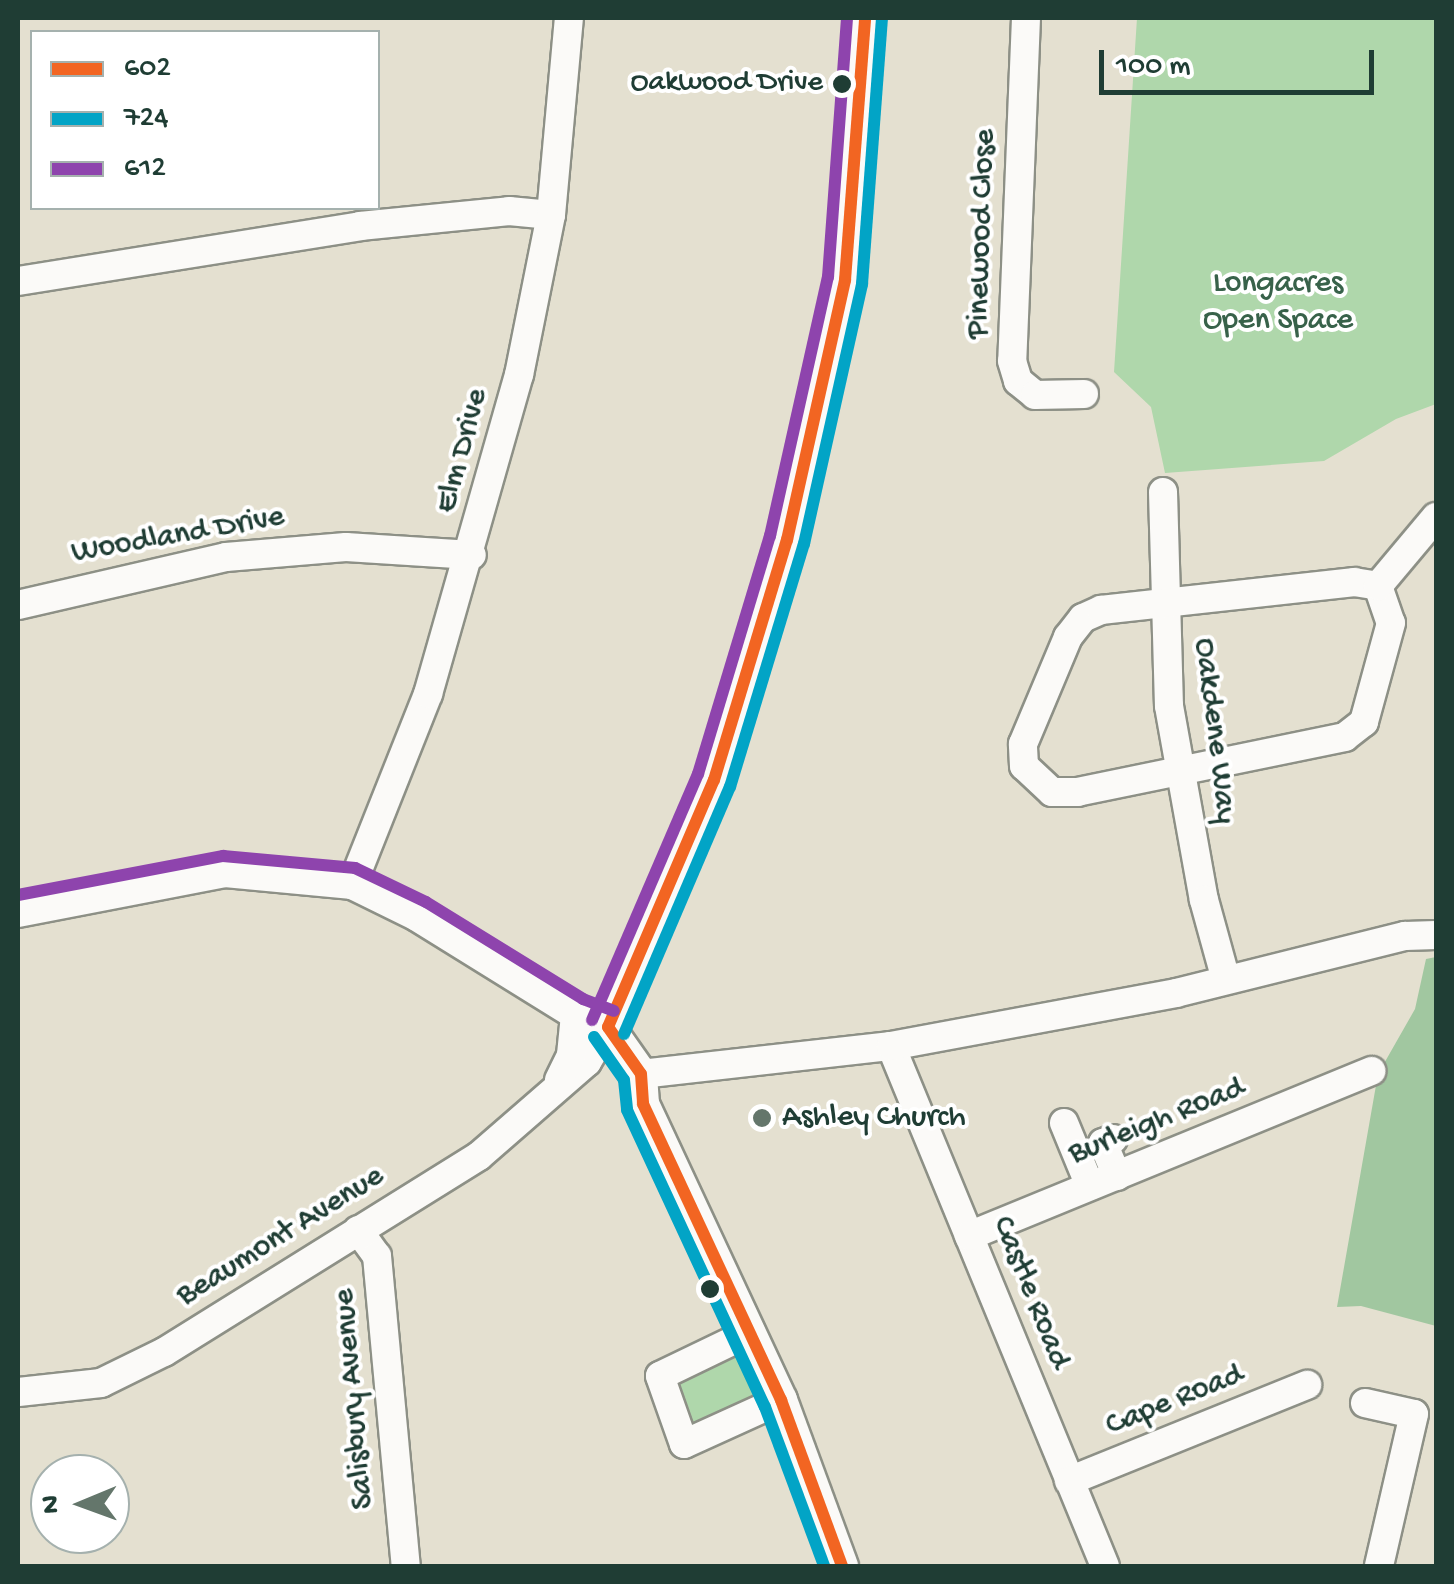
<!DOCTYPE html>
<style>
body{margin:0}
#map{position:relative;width:1454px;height:1584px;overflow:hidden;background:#e4e0d0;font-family:"Gochi Hand",sans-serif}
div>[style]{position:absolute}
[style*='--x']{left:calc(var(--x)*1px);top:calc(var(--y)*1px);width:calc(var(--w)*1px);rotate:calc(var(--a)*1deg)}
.green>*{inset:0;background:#afd7ab;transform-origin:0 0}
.forest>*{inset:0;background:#a1c7a0}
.roads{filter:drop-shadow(2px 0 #8d9086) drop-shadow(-2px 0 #8d9086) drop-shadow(0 2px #8d9086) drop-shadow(0 -2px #8d9086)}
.minor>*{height:28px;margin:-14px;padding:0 14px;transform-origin:14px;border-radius:14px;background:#fbfaf8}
.major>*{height:32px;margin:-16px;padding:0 16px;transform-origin:16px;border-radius:16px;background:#fbfaf8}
.bus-1>*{height:12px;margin:-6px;padding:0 6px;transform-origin:6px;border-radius:6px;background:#f26522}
.bus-2>*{height:12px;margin:-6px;padding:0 6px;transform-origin:6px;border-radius:6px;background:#02a4c6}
.bus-3>*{height:12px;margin:-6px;padding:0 6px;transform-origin:6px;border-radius:6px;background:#8e44ad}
.dots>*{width:28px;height:28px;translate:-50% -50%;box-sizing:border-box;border:5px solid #fff;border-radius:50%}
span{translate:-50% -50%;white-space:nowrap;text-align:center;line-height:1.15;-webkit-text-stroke:8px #fff;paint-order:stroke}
.bus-label{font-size:30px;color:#1f3d34}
.right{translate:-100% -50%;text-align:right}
.street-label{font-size:32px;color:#1f3d34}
.park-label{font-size:32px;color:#38624a}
.poi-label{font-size:32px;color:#1f3d34}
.left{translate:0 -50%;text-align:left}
.frame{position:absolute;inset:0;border:20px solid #1f3d34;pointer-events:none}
.legend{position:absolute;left:30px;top:30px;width:350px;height:180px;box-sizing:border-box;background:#fff;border:2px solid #a5b1ae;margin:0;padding:12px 18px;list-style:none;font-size:30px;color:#1f3d34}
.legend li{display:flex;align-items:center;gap:20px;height:50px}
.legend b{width:50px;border:2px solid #a5b1ae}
.north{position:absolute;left:30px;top:1454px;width:100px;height:100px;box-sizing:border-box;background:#fff;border:2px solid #a5b1ae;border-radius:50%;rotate:269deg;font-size:28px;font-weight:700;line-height:40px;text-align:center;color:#1f3d34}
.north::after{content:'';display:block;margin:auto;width:35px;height:45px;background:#64766b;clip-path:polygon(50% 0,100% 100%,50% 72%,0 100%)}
.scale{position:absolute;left:1099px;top:50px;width:275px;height:45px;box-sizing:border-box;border:5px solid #1f3d34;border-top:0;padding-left:12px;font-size:30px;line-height:35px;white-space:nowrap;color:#1f3d34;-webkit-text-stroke:8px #fff;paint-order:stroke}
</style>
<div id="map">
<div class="green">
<i style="clip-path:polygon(1137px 18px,1436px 18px,1436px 404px,1396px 419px,1324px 461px,1165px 473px,1151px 407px,1114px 372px)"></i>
<i style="left:749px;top:1343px;width:66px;height:96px;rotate:68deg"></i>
</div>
<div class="forest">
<i style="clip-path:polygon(1436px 957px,1436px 1326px,1361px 1306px,1337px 1307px,1378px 1074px,1415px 1009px,1426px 959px)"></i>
</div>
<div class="roads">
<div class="minor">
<i style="--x:1026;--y:18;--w:343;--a:92.3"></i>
<i style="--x:1012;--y:361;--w:21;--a:73"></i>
<i style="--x:1018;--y:381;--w:22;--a:39"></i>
<i style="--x:1035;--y:395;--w:49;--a:-1.2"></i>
<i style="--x:18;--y:281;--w:346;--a:-9.1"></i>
<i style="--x:360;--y:226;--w:150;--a:-5.7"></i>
<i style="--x:509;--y:211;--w:42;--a:5.4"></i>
<i style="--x:1163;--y:492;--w:214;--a:88.4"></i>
<i style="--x:1169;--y:706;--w:197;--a:79.8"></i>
<i style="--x:1204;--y:900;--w:79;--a:74.6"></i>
<i style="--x:1354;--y:582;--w:24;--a:9"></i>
<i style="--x:1378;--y:586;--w:39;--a:71"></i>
<i style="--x:1391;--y:623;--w:103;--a:105.3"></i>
<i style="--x:1364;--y:722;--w:24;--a:142"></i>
<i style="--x:1345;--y:737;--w:273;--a:168.4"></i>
<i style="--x:1078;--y:792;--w:26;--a:180"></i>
<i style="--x:1052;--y:792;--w:38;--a:-137"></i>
<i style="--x:1024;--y:766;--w:22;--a:-93"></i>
<i style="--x:1023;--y:744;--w:116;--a:-67.2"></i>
<i style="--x:1068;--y:637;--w:24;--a:-52"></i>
<i style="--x:1083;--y:618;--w:20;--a:-24"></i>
<i style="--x:1101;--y:610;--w:255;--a:-6.3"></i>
<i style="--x:1378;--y:586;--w:90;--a:-50"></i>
<i style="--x:18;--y:605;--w:213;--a:-13"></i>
<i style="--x:226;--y:557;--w:120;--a:-4.8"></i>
<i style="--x:346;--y:547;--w:126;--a:3.6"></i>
<i style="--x:352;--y:885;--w:206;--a:-68.3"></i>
<i style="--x:428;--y:694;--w:332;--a:-74.1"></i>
<i style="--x:519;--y:375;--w:163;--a:-78.7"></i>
<i style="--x:551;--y:215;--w:198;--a:-84.8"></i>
<i style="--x:18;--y:913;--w:211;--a:-10.9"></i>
<i style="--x:225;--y:873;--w:128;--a:5.4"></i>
<i style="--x:352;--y:885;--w:72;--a:26.2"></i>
<i style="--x:417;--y:917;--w:186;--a:31.8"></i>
<i style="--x:575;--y:1015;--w:35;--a:20"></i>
<i style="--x:608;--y:1027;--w:41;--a:121"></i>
<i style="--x:587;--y:1062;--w:143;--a:139"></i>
<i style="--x:479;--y:1156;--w:371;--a:148.1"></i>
<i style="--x:164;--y:1352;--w:70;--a:153.8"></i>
<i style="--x:101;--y:1383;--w:83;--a:173.8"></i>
<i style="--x:891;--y:1046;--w:562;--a:67.63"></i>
<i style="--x:641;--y:1074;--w:252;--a:-6.4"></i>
<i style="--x:891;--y:1046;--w:290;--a:-10.5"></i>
<i style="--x:1176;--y:993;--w:236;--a:-14"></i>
<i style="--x:1405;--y:936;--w:31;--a:-2"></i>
<i style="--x:559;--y:1080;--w:28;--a:-64"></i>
<i style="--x:571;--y:1055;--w:40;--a:-84.3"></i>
<i style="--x:1064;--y:1123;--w:68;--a:67.6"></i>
<i style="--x:1113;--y:1139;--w:11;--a:158"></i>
<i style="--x:1103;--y:1143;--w:36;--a:67"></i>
<i style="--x:358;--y:1230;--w:32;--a:54"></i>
<i style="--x:377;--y:1256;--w:311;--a:84.7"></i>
<i style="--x:969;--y:1236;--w:435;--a:-22.3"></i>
<i style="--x:751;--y:1332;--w:101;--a:154.2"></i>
<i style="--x:660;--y:1376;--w:72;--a:70.6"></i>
<i style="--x:684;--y:1444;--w:107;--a:-24.4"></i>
<i style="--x:1365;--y:1403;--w:50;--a:12.7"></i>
<i style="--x:1414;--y:1414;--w:156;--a:103"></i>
<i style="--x:1069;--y:1481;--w:257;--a:-22"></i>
</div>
<div class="major">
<i style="--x:842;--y:1566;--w:177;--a:-110.2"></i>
<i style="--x:781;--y:1400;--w:327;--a:-115"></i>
<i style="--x:643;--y:1104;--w:30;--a:-94"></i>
<i style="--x:641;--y:1074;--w:57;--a:-125.1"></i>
<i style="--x:608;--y:1027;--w:269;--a:-66.8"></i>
<i style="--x:714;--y:780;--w:251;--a:-73.1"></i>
<i style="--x:787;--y:540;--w:266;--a:-77.4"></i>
<i style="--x:845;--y:280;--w:263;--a:-85.6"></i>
</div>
</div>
<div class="bus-1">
<i style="--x:608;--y:1027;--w:269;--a:-66.8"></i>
<i style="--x:714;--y:780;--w:251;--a:-73.1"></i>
<i style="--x:787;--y:540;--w:266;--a:-77.4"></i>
<i style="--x:845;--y:280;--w:263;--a:-85.6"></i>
<i style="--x:608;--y:1027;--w:57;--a:54.9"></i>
<i style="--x:641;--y:1074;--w:30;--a:86"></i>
<i style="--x:643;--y:1104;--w:327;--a:65"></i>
<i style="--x:781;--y:1400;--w:177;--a:69.8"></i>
</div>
<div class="bus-2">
<i style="--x:624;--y:1034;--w:269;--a:-66.8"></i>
<i style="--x:730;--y:787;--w:254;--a:-73.1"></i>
<i style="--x:804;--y:544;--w:266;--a:-77.4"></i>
<i style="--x:862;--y:284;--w:266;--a:-85.7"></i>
<i style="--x:594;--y:1037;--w:52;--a:55.1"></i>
<i style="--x:624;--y:1080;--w:30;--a:84"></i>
<i style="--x:627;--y:1110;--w:327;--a:65.1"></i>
<i style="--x:765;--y:1407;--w:170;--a:69.6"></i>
</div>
<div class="bus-3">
<i style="--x:18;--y:895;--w:209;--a:-10.8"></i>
<i style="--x:223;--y:856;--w:133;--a:5.2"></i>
<i style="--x:355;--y:868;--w:79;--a:25.6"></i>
<i style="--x:426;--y:902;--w:185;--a:31.7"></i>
<i style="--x:583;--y:999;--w:33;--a:21"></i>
<i style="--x:592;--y:1020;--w:268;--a:-66.7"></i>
<i style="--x:698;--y:774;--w:249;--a:-73.2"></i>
<i style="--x:770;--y:536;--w:265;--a:-77.4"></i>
<i style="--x:828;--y:277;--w:260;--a:-85.8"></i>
</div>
<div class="dots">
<i style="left:842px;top:84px;background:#1f3d34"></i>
<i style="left:762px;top:1118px;background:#64766b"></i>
<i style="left:710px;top:1289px;background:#1f3d34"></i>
</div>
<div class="bus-label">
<span class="right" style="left:823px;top:84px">Oakwood Drive</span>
</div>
<div class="street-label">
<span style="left:983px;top:234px;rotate:-88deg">Pinewood Close</span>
<span style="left:463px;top:451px;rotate:-75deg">Elm Drive</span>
<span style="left:178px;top:536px;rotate:-10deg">Woodland Drive</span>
<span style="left:1214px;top:731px;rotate:83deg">Oakdene Way</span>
<span style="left:1157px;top:1122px;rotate:-22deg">Burleigh Road</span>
<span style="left:281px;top:1237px;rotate:-32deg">Beaumont Avenue</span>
<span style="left:1030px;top:1293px;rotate:68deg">Castle Road</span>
<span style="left:355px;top:1399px;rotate:-95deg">Salisbury Avenue</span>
<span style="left:1175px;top:1401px;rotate:-22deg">Cape Road</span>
</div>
<div class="park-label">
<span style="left:1278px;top:303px">Longacres<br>Open Space</span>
</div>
<div class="poi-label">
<span class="left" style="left:782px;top:1118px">Ashley Church</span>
</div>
<div class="frame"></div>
<ul class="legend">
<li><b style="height:12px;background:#f26522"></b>602</li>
<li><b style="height:12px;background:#02a4c6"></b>724</li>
<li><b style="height:12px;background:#8e44ad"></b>612</li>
</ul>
<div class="north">N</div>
<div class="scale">100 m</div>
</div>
